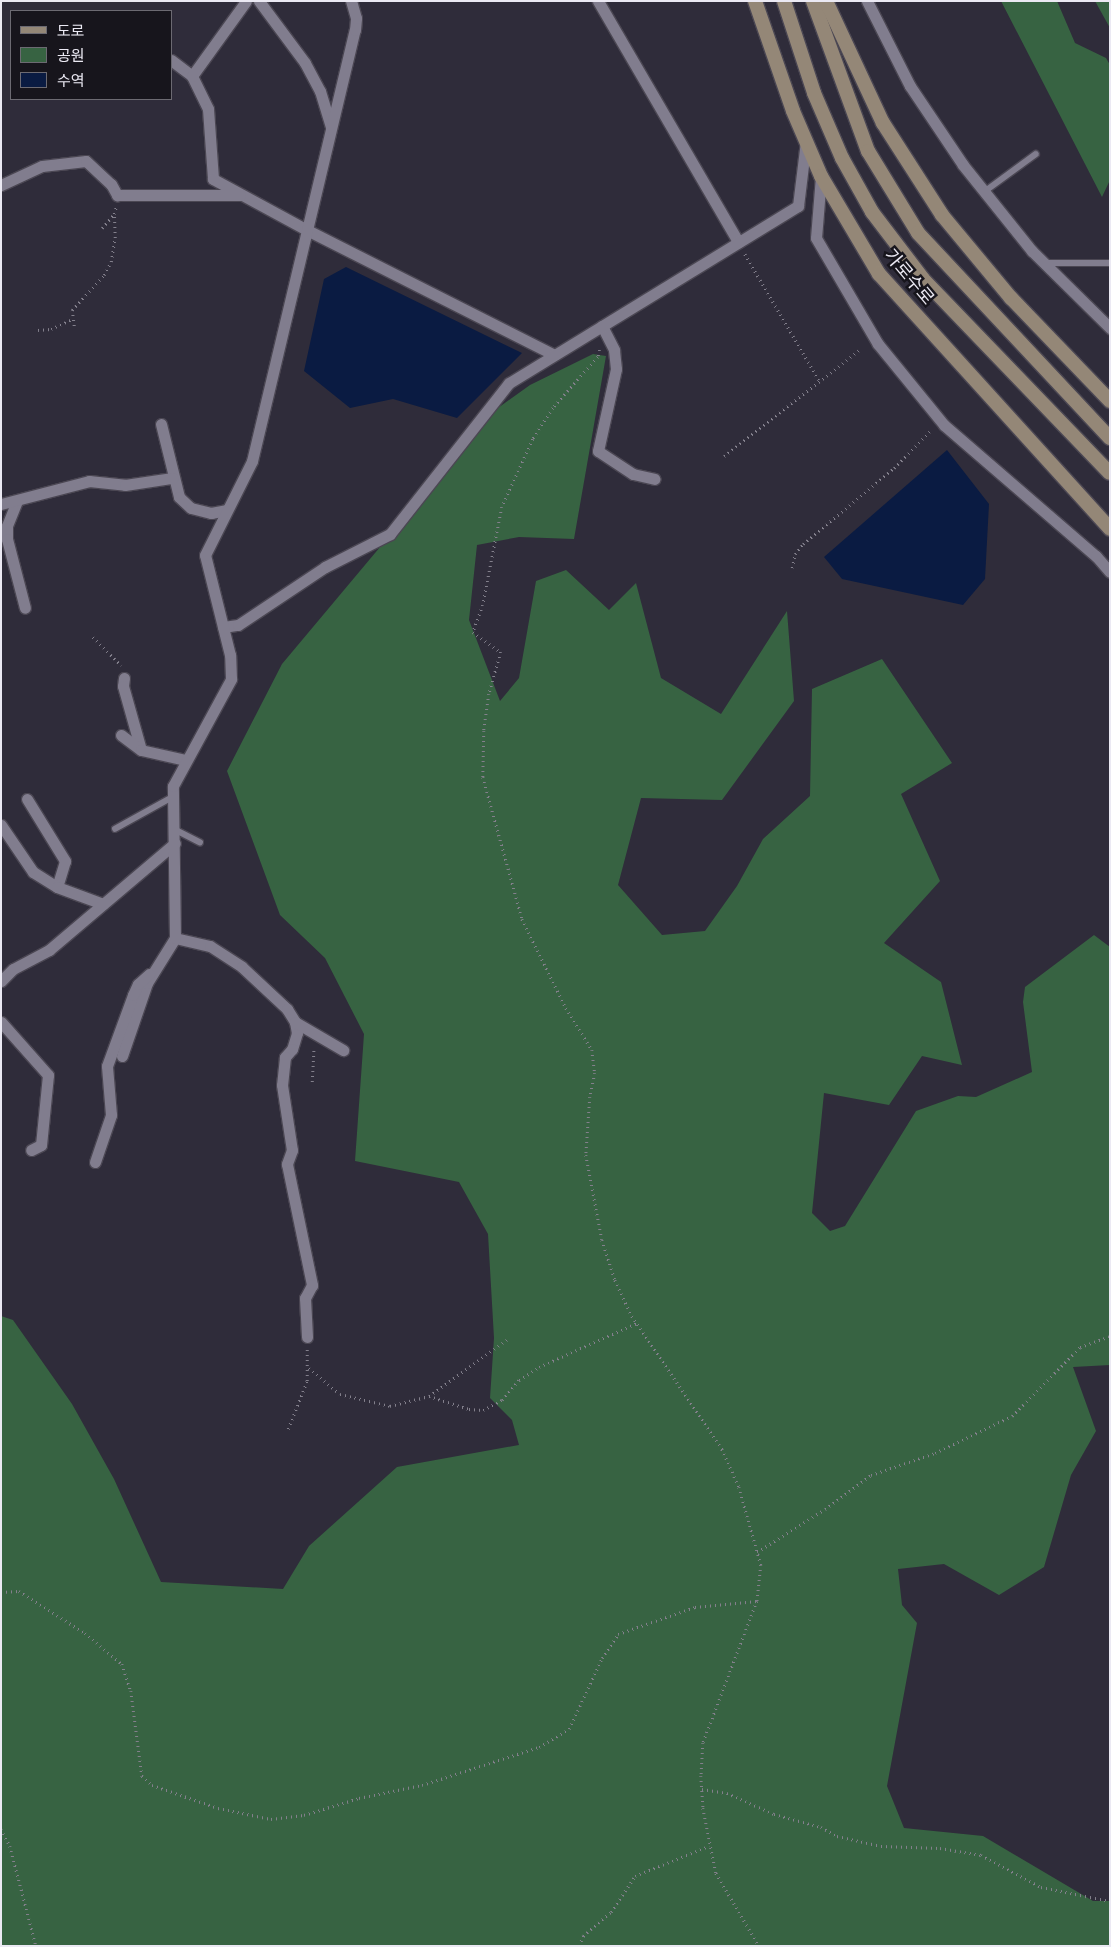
<!DOCTYPE html>
<meta charset="utf-8">
<style>
body{margin:0}
#map{position:relative;width:1111px;height:1947px;overflow:hidden;background:#2f2c3a;font-family:"IBM Plex Serif","Noto Sans KR",serif}
div>[style]{position:absolute}
[style*='--x']{left:calc(var(--x)*1px);top:calc(var(--y)*1px);width:calc(var(--w)*1px);rotate:calc(var(--a)*1deg)}
.green>*{inset:0;background:#376342}
.water>*{inset:0;background:#0a1b42}
.path>*{height:2.5px;margin-top:-1.25px;transform-origin:0;background:repeating-linear-gradient(90deg,#83808c 0 1px,transparent 0 5px)}
.roads{filter:drop-shadow(1px 0 #4b4753) drop-shadow(-1px 0 #4b4753) drop-shadow(0 1px #4b4753) drop-shadow(0 -1px #4b4753)}
.service>*{height:5.5px;margin:-2.75px;padding:0 2.75px;transform-origin:2.75px;border-radius:2.75px;background:#817d8e}
.minor>*{height:11px;margin:-5.5px;padding:0 5.5px;transform-origin:5.5px;border-radius:5.5px;background:#817d8e}
.secondary>*{height:14px;margin:-7px;padding:0 7px;transform-origin:7px;border-radius:7px;background:#948777}
span{translate:-50% -50%;white-space:nowrap;text-align:center;line-height:1.15;-webkit-text-stroke:5px #17151c;paint-order:stroke}
.street-label{font-size:18px;color:#ebe9f3}
.frame{position:absolute;inset:0;border:2px solid #ebe9f3;pointer-events:none}
.legend{position:absolute;left:10px;top:10px;width:162px;height:90px;box-sizing:border-box;background:#17151c;border:1px solid #6c6a72;margin:0;padding:6px 9px;list-style:none;font-size:15px;color:#ebe9f3}
.legend li{display:flex;align-items:center;gap:10px;height:25px}
.legend b{width:25px;border:1px solid #6c6a72}
</style>
<div id="map">
<div class="green">
<i style="clip-path:polygon(1001px 1px,1057px 1px,1075px 43px,1106px 58px,1110px 65px,1110px 180px,1102px 197px)"></i>
<i style="clip-path:polygon(1095px 1px,1110px 1px,1110px 28px)"></i>
<i style="clip-path:polygon(593px 354px,606px 356px,574px 539px,519px 537px,477px 545px,469px 620px,500px 701px,519px 678px,536px 581px,566px 570px,609px 610px,636px 583px,661px 678px,721px 714px,787px 611px,794px 701px,722px 800px,641px 798px,618px 885px,662px 935px,705px 931px,737px 886px,763px 839px,810px 796px,812px 689px,882px 659px,952px 763px,901px 794px,940px 881px,884px 943px,941px 982px,962px 1065px,922px 1056px,889px 1105px,824px 1093px,812px 1213px,830px 1231px,845px 1226px,916px 1111px,958px 1096px,976px 1097px,1032px 1072px,1023px 1002px,1025px 987px,1094px 935px,1110px 947px,1110px 1365px,1073px 1367px,1096px 1431px,1071px 1475px,1044px 1567px,999px 1595px,944px 1564px,898px 1569px,902px 1605px,917px 1623px,887px 1786px,904px 1828px,983px 1836px,1093px 1901px,1110px 1901px,1110px 1946px,1px 1946px,1px 1316px,13px 1320px,72px 1404px,114px 1479px,161px 1582px,283px 1589px,309px 1546px,397px 1467px,519px 1445px,512px 1420px,490px 1398px,494px 1338px,488px 1234px,459px 1182px,355px 1161px,364px 1034px,325px 958px,280px 915px,227px 771px,282px 664px,401px 522px,477px 423px,530px 385px)"></i>
</div>
<div class="water">
<i style="clip-path:polygon(346px 267px,522px 353px,457px 418px,393px 399px,350px 408px,304px 371px,324px 279px)"></i>
<i style="clip-path:polygon(947px 450px,989px 504px,985px 579px,963px 605px,842px 579px,824px 557px)"></i>
</div>
<div class="path">
<i style="--x:102;--y:228;--w:18;--a:-49"></i>
<i style="--x:114;--y:214;--w:7;--a:-74"></i>
<i style="--x:745;--y:254;--w:146;--a:59.6"></i>
<i style="--x:74;--y:326;--w:16;--a:-97"></i>
<i style="--x:72;--y:310;--w:47;--a:-47.6"></i>
<i style="--x:104;--y:275;--w:15;--a:-62"></i>
<i style="--x:111;--y:262;--w:24;--a:-81"></i>
<i style="--x:115;--y:238;--w:24;--a:-92"></i>
<i style="--x:38;--y:330;--w:13;--a:-4"></i>
<i style="--x:51;--y:329;--w:23;--a:-25"></i>
<i style="--x:600;--y:350;--w:7;--a:106"></i>
<i style="--x:598;--y:357;--w:68;--a:131.4"></i>
<i style="--x:553;--y:408;--w:37;--a:123"></i>
<i style="--x:533;--y:439;--w:75;--a:114.5"></i>
<i style="--x:502;--y:507;--w:100;--a:101"></i>
<i style="--x:483;--y:605;--w:29;--a:110"></i>
<i style="--x:473;--y:632;--w:34;--a:36"></i>
<i style="--x:501;--y:652;--w:44;--a:105.9"></i>
<i style="--x:489;--y:694;--w:37;--a:98"></i>
<i style="--x:484;--y:731;--w:46;--a:91.2"></i>
<i style="--x:483;--y:777;--w:147;--a:74.6"></i>
<i style="--x:522;--y:919;--w:99;--a:63.7"></i>
<i style="--x:566;--y:1008;--w:49;--a:58.2"></i>
<i style="--x:592;--y:1050;--w:23;--a:83"></i>
<i style="--x:595;--y:1073;--w:25;--a:102"></i>
<i style="--x:590;--y:1097;--w:58;--a:93.9"></i>
<i style="--x:586;--y:1155;--w:86;--a:79.3"></i>
<i style="--x:602;--y:1240;--w:42;--a:72"></i>
<i style="--x:615;--y:1280;--w:40;--a:65"></i>
<i style="--x:632;--y:1316;--w:161;--a:55.9"></i>
<i style="--x:722;--y:1449;--w:42;--a:65.9"></i>
<i style="--x:739;--y:1487;--w:81;--a:74.2"></i>
<i style="--x:761;--y:1565;--w:36;--a:96"></i>
<i style="--x:757;--y:1601;--w:152;--a:110.8"></i>
<i style="--x:703;--y:1743;--w:33;--a:93"></i>
<i style="--x:701;--y:1776;--w:32;--a:86"></i>
<i style="--x:703;--y:1808;--w:66;--a:78.7"></i>
<i style="--x:716;--y:1873;--w:85;--a:59.5"></i>
<i style="--x:724;--y:456;--w:172;--a:-38.1"></i>
<i style="--x:792;--y:568;--w:14;--a:-78"></i>
<i style="--x:795;--y:554;--w:13;--a:-51"></i>
<i style="--x:803;--y:544;--w:119;--a:-39.9"></i>
<i style="--x:894;--y:468;--w:54;--a:-45.7"></i>
<i style="--x:93;--y:637;--w:40;--a:45"></i>
<i style="--x:312;--y:1082;--w:34;--a:-87"></i>
<i style="--x:309;--y:1368;--w:40;--a:40"></i>
<i style="--x:340;--y:1394;--w:51;--a:13.5"></i>
<i style="--x:390;--y:1406;--w:40;--a:-14.4"></i>
<i style="--x:429;--y:1396;--w:99;--a:-35.9"></i>
<i style="--x:429;--y:1396;--w:42;--a:18"></i>
<i style="--x:469;--y:1409;--w:14;--a:4"></i>
<i style="--x:483;--y:1410;--w:21;--a:-28"></i>
<i style="--x:502;--y:1400;--w:26;--a:-50"></i>
<i style="--x:519;--y:1380;--w:24;--a:-33"></i>
<i style="--x:539;--y:1367;--w:107;--a:-24.2"></i>
<i style="--x:288;--y:1429;--w:52;--a:-68.4"></i>
<i style="--x:307;--y:1381;--w:32;--a:-90"></i>
<i style="--x:757;--y:1552;--w:80;--a:-32.3"></i>
<i style="--x:825;--y:1509;--w:57;--a:-36.5"></i>
<i style="--x:871;--y:1475;--w:68;--a:-19"></i>
<i style="--x:935;--y:1453;--w:85;--a:-25.7"></i>
<i style="--x:1012;--y:1416;--w:97;--a:-45.4"></i>
<i style="--x:1080;--y:1347;--w:32;--a:-20"></i>
<i style="--x:1;--y:1592;--w:18;--a:-3"></i>
<i style="--x:19;--y:1591;--w:78;--a:32.5"></i>
<i style="--x:85;--y:1633;--w:48;--a:40"></i>
<i style="--x:122;--y:1664;--w:28;--a:72"></i>
<i style="--x:131;--y:1691;--w:86;--a:82.6"></i>
<i style="--x:142;--y:1776;--w:13;--a:42"></i>
<i style="--x:152;--y:1785;--w:70;--a:19.2"></i>
<i style="--x:218;--y:1808;--w:54;--a:11.7"></i>
<i style="--x:271;--y:1819;--w:33;--a:-7"></i>
<i style="--x:304;--y:1815;--w:58;--a:-17.2"></i>
<i style="--x:359;--y:1798;--w:64;--a:-11.7"></i>
<i style="--x:422;--y:1785;--w:123;--a:-18"></i>
<i style="--x:539;--y:1747;--w:35;--a:-31"></i>
<i style="--x:569;--y:1729;--w:78;--a:-65.1"></i>
<i style="--x:602;--y:1658;--w:29;--a:-56"></i>
<i style="--x:618;--y:1634;--w:82;--a:-19.3"></i>
<i style="--x:695;--y:1607;--w:62;--a:-5.5"></i>
<i style="--x:702;--y:1789;--w:25;--a:9"></i>
<i style="--x:727;--y:1793;--w:51;--a:24.1"></i>
<i style="--x:774;--y:1814;--w:49;--a:15.5"></i>
<i style="--x:821;--y:1827;--w:18;--a:29"></i>
<i style="--x:837;--y:1836;--w:45;--a:12.8"></i>
<i style="--x:881;--y:1846;--w:59;--a:1.9"></i>
<i style="--x:940;--y:1848;--w:42;--a:9.7"></i>
<i style="--x:981;--y:1855;--w:68;--a:28.1"></i>
<i style="--x:1041;--y:1887;--w:70;--a:11.5"></i>
<i style="--x:1;--y:1829;--w:19;--a:62"></i>
<i style="--x:10;--y:1846;--w:103;--a:75.4"></i>
<i style="--x:579;--y:1946;--w:11;--a:-68"></i>
<i style="--x:583;--y:1936;--w:37;--a:-41"></i>
<i style="--x:611;--y:1912;--w:43;--a:-56.3"></i>
<i style="--x:635;--y:1876;--w:80;--a:-22.1"></i>
</div>
<div class="roads">
<div class="service">
<i style="--x:984;--y:192;--w:64;--a:-36.2"></i>
<i style="--x:1046;--y:263;--w:64;--a:0"></i>
<i style="--x:115;--y:829;--w:64;--a:-29"></i>
<i style="--x:176;--y:830;--w:27;--a:27"></i>
</div>
<div class="minor">
<i style="--x:259;--y:1;--w:77;--a:53.4"></i>
<i style="--x:305;--y:63;--w:32;--a:62"></i>
<i style="--x:320;--y:91;--w:37;--a:73"></i>
<i style="--x:598;--y:1;--w:279;--a:59.8"></i>
<i style="--x:867;--y:1;--w:95;--a:63.2"></i>
<i style="--x:910;--y:86;--w:95;--a:56.1"></i>
<i style="--x:963;--y:165;--w:110;--a:51.3"></i>
<i style="--x:1032;--y:251;--w:110;--a:44.6"></i>
<i style="--x:171;--y:60;--w:26;--a:37"></i>
<i style="--x:192;--y:76;--w:37;--a:64"></i>
<i style="--x:208;--y:109;--w:70;--a:85.9"></i>
<i style="--x:213;--y:179;--w:107;--a:28.5"></i>
<i style="--x:307;--y:230;--w:277;--a:26.8"></i>
<i style="--x:192;--y:76;--w:92;--a:-54.2"></i>
<i style="--x:821;--y:176;--w:62;--a:94.6"></i>
<i style="--x:816;--y:238;--w:123;--a:59.7"></i>
<i style="--x:878;--y:344;--w:104;--a:50.8"></i>
<i style="--x:944;--y:425;--w:201;--a:40.8"></i>
<i style="--x:1096;--y:556;--w:21;--a:49"></i>
<i style="--x:1;--y:185;--w:45;--a:-24.9"></i>
<i style="--x:42;--y:166;--w:44;--a:-6.5"></i>
<i style="--x:86;--y:161;--w:34;--a:43"></i>
<i style="--x:111;--y:184;--w:13;--a:61"></i>
<i style="--x:117;--y:195;--w:123;--a:0"></i>
<i style="--x:602;--y:326;--w:27;--a:63"></i>
<i style="--x:614;--y:350;--w:19;--a:84"></i>
<i style="--x:616;--y:369;--w:84;--a:102.4"></i>
<i style="--x:598;--y:451;--w:42;--a:33.3"></i>
<i style="--x:633;--y:474;--w:22;--a:13"></i>
<i style="--x:161;--y:424;--w:75;--a:76.1"></i>
<i style="--x:179;--y:497;--w:16;--a:43"></i>
<i style="--x:191;--y:508;--w:21;--a:14"></i>
<i style="--x:211;--y:513;--w:15;--a:-11"></i>
<i style="--x:17;--y:501;--w:27;--a:112"></i>
<i style="--x:7;--y:526;--w:13;--a:90"></i>
<i style="--x:7;--y:539;--w:71;--a:75.4"></i>
<i style="--x:1;--y:504;--w:91;--a:-14.6"></i>
<i style="--x:89;--y:481;--w:36;--a:6"></i>
<i style="--x:125;--y:485;--w:48;--a:-8.5"></i>
<i style="--x:223;--y:627;--w:15;--a:-8"></i>
<i style="--x:238;--y:625;--w:105;--a:-33.7"></i>
<i style="--x:325;--y:567;--w:73;--a:-26.9"></i>
<i style="--x:390;--y:534;--w:192;--a:-51.8"></i>
<i style="--x:509;--y:383;--w:339;--a:-31.5"></i>
<i style="--x:798;--y:206;--w:65;--a:-83"></i>
<i style="--x:124;--y:678;--w:8;--a:97"></i>
<i style="--x:123;--y:686;--w:66;--a:74.3"></i>
<i style="--x:121;--y:735;--w:25;--a:37"></i>
<i style="--x:141;--y:750;--w:45;--a:12.8"></i>
<i style="--x:27;--y:799;--w:73;--a:58.5"></i>
<i style="--x:65;--y:861;--w:27;--a:107"></i>
<i style="--x:1;--y:825;--w:57;--a:55.8"></i>
<i style="--x:33;--y:872;--w:28;--a:32"></i>
<i style="--x:57;--y:887;--w:49;--a:20.3"></i>
<i style="--x:175;--y:938;--w:36;--a:13"></i>
<i style="--x:210;--y:946;--w:38;--a:33"></i>
<i style="--x:242;--y:967;--w:62;--a:43"></i>
<i style="--x:287;--y:1009;--w:15;--a:58"></i>
<i style="--x:295;--y:1022;--w:11;--a:80"></i>
<i style="--x:297;--y:1033;--w:17;--a:107"></i>
<i style="--x:292;--y:1049;--w:11;--a:131"></i>
<i style="--x:285;--y:1057;--w:28;--a:96"></i>
<i style="--x:282;--y:1085;--w:66;--a:81.3"></i>
<i style="--x:292;--y:1150;--w:15;--a:110"></i>
<i style="--x:287;--y:1164;--w:124;--a:78.3"></i>
<i style="--x:312;--y:1285;--w:15;--a:118"></i>
<i style="--x:305;--y:1298;--w:39;--a:87"></i>
<i style="--x:1;--y:981;--w:17;--a:-45"></i>
<i style="--x:13;--y:969;--w:41;--a:-27.8"></i>
<i style="--x:49;--y:950;--w:165;--a:-40.3"></i>
<i style="--x:1;--y:1022;--w:71;--a:48.4"></i>
<i style="--x:48;--y:1075;--w:70;--a:95.7"></i>
<i style="--x:41;--y:1145;--w:11;--a:153"></i>
<i style="--x:295;--y:1022;--w:56;--a:30.3"></i>
<i style="--x:122;--y:1056;--w:77;--a:-71.1"></i>
<i style="--x:147;--y:983;--w:53;--a:-58.1"></i>
<i style="--x:175;--y:938;--w:152;--a:-90.8"></i>
<i style="--x:173;--y:786;--w:122;--a:-61.5"></i>
<i style="--x:231;--y:679;--w:24;--a:-92"></i>
<i style="--x:230;--y:655;--w:103;--a:-104"></i>
<i style="--x:205;--y:555;--w:105;--a:-63.4"></i>
<i style="--x:252;--y:461;--w:443;--a:-76.6"></i>
<i style="--x:355;--y:30;--w:12;--a:-85"></i>
<i style="--x:356;--y:18;--w:18;--a:-106"></i>
<i style="--x:95;--y:1162;--w:50;--a:-71.2"></i>
<i style="--x:111;--y:1115;--w:49;--a:-94.7"></i>
<i style="--x:107;--y:1066;--w:76;--a:-69.9"></i>
<i style="--x:133;--y:995;--w:12;--a:-66"></i>
<i style="--x:138;--y:984;--w:15;--a:-42"></i>
</div>
<div class="secondary">
<i style="--x:755;--y:1;--w:116;--a:70.9"></i>
<i style="--x:793;--y:111;--w:71;--a:66.7"></i>
<i style="--x:821;--y:176;--w:114;--a:59.4"></i>
<i style="--x:879;--y:274;--w:344;--a:47.8"></i>
<i style="--x:784;--y:1;--w:97;--a:71.9"></i>
<i style="--x:814;--y:93;--w:71;--a:66.7"></i>
<i style="--x:842;--y:158;--w:62;--a:60.9"></i>
<i style="--x:872;--y:212;--w:84;--a:52.7"></i>
<i style="--x:923;--y:279;--w:269;--a:46.1"></i>
<i style="--x:813;--y:1;--w:160;--a:69.9"></i>
<i style="--x:868;--y:151;--w:96;--a:58.6"></i>
<i style="--x:918;--y:233;--w:281;--a:46.9"></i>
<i style="--x:826;--y:1;--w:135;--a:65"></i>
<i style="--x:883;--y:123;--w:109;--a:57.3"></i>
<i style="--x:942;--y:215;--w:108;--a:50.3"></i>
<i style="--x:1011;--y:298;--w:143;--a:46.1"></i>
</div>
</div>
<div class="street-label">
<span style="left:909px;top:277px;rotate:50deg">가로수로</span>
</div>
<div class="frame"></div>
<ul class="legend">
<li><b style="height:6px;background:#948777"></b>도로</li>
<li><b style="height:14px;background:#376342"></b>공원</li>
<li><b style="height:14px;background:#0a1b42"></b>수역</li>
</ul>
</div>
